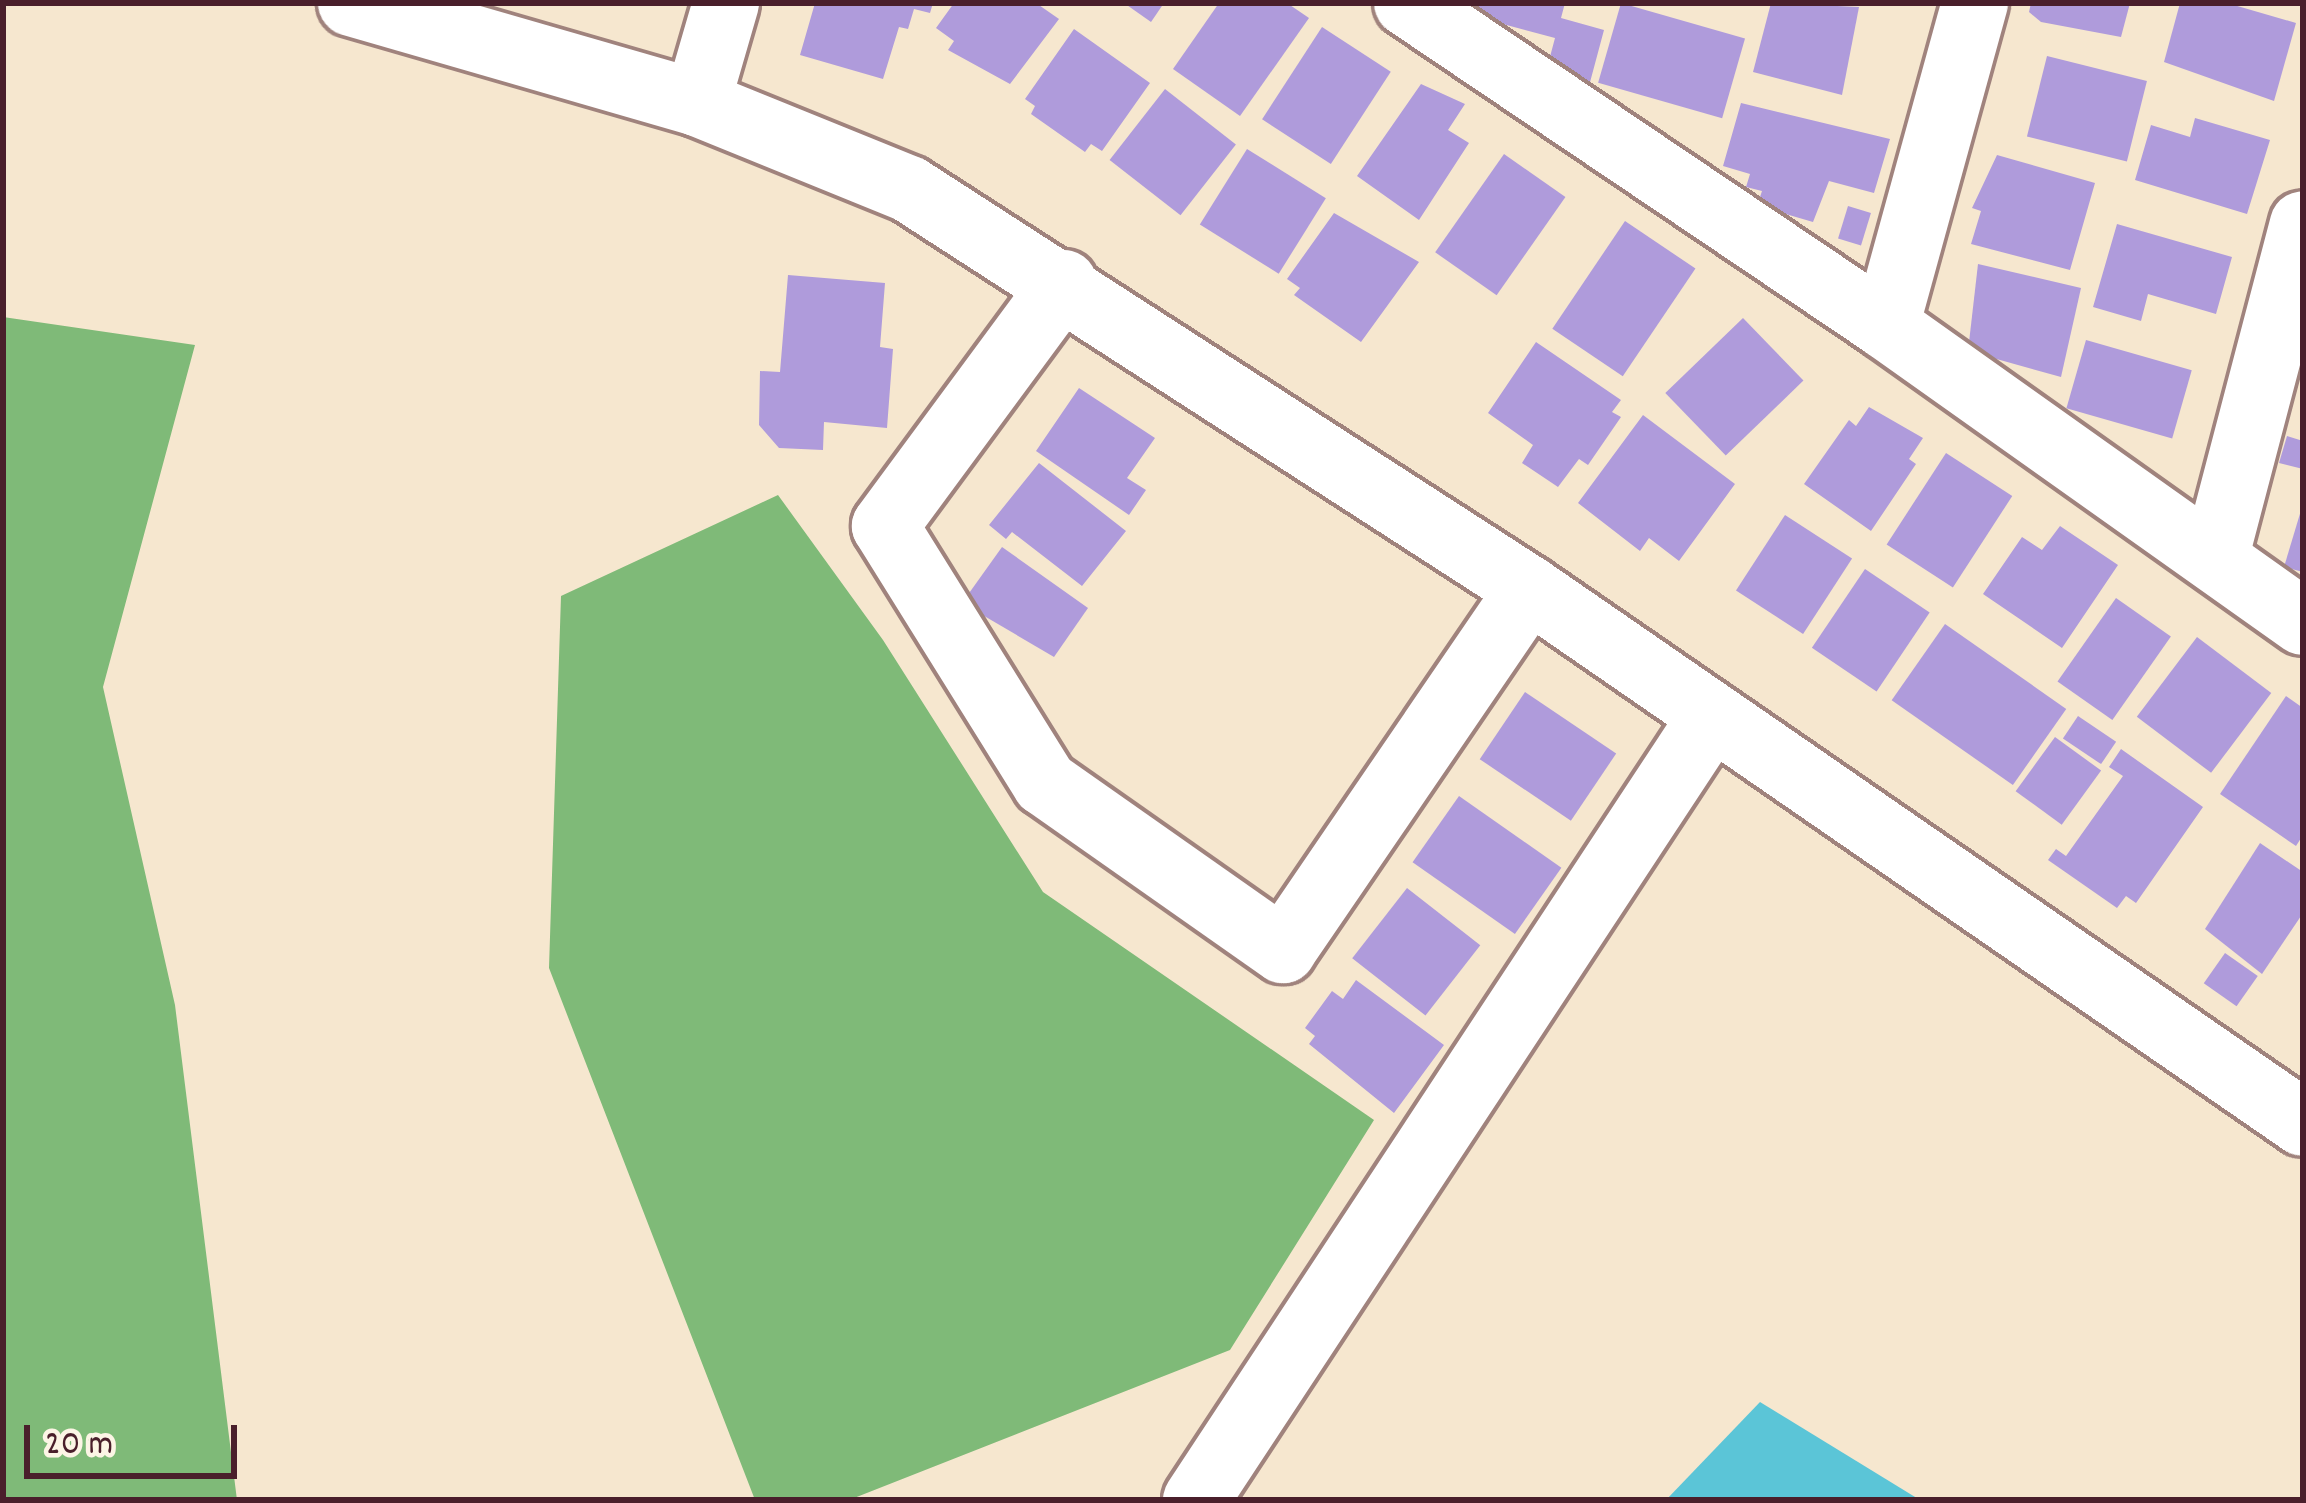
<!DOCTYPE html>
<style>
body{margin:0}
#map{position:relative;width:2306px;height:1503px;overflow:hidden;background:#f6e7cf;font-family:Dekko,sans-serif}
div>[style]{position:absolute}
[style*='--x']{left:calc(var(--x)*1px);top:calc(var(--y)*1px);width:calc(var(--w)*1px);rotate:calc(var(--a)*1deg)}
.forest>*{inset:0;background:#7fba78}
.water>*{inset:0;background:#5bc5d7}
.building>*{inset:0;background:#af9bdb;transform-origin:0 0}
.roads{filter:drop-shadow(3px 0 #a0837d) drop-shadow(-3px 0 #a0837d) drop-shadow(0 3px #a0837d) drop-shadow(0 -3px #a0837d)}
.minor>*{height:66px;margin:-33px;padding:0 33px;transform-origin:33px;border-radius:33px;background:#fff}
.tertiary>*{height:66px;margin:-33px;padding:0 33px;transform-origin:33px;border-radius:33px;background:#fff}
span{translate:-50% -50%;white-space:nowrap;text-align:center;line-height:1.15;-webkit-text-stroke:9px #fcf5e5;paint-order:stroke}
.frame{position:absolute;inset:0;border:6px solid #4a1f2b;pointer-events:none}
.scale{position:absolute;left:24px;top:1425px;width:213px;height:54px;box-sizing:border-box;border:6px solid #4a1f2b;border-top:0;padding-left:15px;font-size:36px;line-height:42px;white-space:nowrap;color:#4a1f2b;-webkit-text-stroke:9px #fcf5e5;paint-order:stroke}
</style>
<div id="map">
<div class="forest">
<i style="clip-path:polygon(3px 317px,195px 345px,103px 687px,175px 1005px,237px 1500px,3px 1500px)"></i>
<i style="clip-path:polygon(778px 495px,883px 640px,1043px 892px,1374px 1120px,1230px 1350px,849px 1500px,755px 1500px,549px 968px,561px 596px)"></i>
</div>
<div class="water">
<i style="clip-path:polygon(1760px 1402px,1920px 1500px,1666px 1500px)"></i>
</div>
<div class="building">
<i style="clip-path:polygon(815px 3px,933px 3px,930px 13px,914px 9px,908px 29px,899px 27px,883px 79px,800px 55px)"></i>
<i style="clip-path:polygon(954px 3px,1036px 3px,1059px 19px,1010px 84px,948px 50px,954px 41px,936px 28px)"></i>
<i style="clip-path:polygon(1124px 3px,1164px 3px,1151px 22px)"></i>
<i style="clip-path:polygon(1219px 3px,1287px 3px,1309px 18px,1240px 116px,1173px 69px)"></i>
<i style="clip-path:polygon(1476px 3px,1565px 3px,1561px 18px,1604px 30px,1589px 86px,1547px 68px,1555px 38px,1473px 16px)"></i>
<i style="left:1621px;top:3px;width:129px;height:83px;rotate:16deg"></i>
<i style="clip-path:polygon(1771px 3px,1859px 7px,1842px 95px,1753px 72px)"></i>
<i style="clip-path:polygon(2031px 3px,2130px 3px,2121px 37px,2041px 22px,2029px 12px)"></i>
<i style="clip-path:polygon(2180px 3px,2227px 3px,2296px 23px,2274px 101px,2164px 62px)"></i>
<i style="left:1322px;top:27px;width:82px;height:110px;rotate:33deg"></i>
<i style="clip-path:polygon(1074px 29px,1150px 83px,1102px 151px,1091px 144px,1085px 152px,1031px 114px,1035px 106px,1025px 99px)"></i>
<i style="left:2047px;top:56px;width:103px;height:83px;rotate:14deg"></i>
<i style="clip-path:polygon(1421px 84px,1465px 104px,1448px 130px,1469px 143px,1419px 220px,1357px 176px)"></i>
<i style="left:1165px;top:89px;width:90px;height:90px;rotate:38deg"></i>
<i style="clip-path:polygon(1741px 103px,1890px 139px,1874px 193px,1829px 181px,1813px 222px,1772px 210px,1759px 200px,1762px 191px,1746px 187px,1750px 174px,1723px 166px)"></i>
<i style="clip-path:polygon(2195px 118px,2270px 140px,2247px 214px,2135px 180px,2151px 125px,2190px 137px)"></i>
<i style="left:1247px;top:149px;width:93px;height:89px;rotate:32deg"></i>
<i style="left:1504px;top:154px;width:75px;height:120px;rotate:35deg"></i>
<i style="clip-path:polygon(1997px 155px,2095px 183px,2070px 270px,1971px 244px,1981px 211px,1972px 208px)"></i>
<i style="left:1848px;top:206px;width:24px;height:34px;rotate:17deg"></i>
<i style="clip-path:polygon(1334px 213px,1419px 262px,1361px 342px,1294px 295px,1300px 288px,1287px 279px)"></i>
<i style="left:1625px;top:221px;width:85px;height:130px;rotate:34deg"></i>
<i style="clip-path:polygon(2117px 224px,2232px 257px,2216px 314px,2148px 294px,2141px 321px,2093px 307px)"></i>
<i style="clip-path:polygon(1978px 264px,2081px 288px,2061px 377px,1968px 351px)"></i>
<i style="clip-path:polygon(788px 275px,885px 283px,880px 347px,893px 349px,887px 428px,824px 422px,823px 450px,779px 448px,759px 425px,760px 371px,780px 372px)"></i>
<i style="left:1743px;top:318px;width:87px;height:108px;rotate:46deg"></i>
<i style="left:2086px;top:340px;width:110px;height:71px;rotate:16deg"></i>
<i style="clip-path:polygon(1536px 342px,1621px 400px,1612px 412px,1621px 417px,1588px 465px,1579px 459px,1558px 487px,1522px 463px,1533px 445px,1488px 413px)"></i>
<i style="clip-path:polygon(1079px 388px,1155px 438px,1127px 478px,1146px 490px,1129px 515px,1036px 451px)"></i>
<i style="clip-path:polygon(1869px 407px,1923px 438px,1909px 459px,1916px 464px,1871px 531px,1804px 484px,1849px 420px,1856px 426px)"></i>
<i style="clip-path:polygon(1643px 415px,1735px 484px,1679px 561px,1649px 538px,1640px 551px,1578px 503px)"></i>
<i style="clip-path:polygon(2287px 436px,2303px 441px,2303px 469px,2279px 463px)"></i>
<i style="left:1946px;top:453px;width:79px;height:109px;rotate:33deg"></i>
<i style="clip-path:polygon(1039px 463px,1126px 531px,1082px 586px,1012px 532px,1006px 539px,989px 525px)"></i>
<i style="clip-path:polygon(2302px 507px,2303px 507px,2303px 572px,2284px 567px)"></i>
<i style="left:1785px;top:515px;width:80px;height:90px;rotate:33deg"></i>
<i style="clip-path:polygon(2060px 526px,2118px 565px,2062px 648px,1983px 594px,2022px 537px,2042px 550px)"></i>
<i style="clip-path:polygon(1002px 547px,1088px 608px,1054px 657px,962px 603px)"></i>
<i style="left:1865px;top:569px;width:78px;height:95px;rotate:34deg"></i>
<i style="left:2116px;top:598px;width:67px;height:102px;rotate:35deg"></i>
<i style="left:1945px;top:624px;width:148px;height:93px;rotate:35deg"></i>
<i style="left:2197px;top:637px;width:93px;height:100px;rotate:37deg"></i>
<i style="left:1525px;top:692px;width:110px;height:81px;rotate:34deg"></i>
<i style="clip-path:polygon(2286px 696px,2303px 708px,2303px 835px,2296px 846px,2220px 794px)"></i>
<i style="left:2078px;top:716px;width:46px;height:27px;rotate:34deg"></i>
<i style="left:2055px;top:737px;width:57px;height:67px;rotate:36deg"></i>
<i style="clip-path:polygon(2121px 749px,2203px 807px,2136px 903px,2126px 896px,2117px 908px,2048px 860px,2056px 849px,2066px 856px,2123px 776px,2109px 767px)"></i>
<i style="left:1459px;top:796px;width:125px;height:81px;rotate:35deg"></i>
<i style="clip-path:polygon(2260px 843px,2303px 872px,2303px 913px,2262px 974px,2205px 929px)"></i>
<i style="left:1407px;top:888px;width:93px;height:89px;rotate:38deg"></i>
<i style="left:2225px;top:953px;width:40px;height:37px;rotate:35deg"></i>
<i style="clip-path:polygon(1356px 980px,1444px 1045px,1394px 1113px,1309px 1044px,1315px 1036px,1305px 1028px,1332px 991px,1343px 999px)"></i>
</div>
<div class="roads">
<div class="minor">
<i style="--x:1407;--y:3;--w:578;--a:33.99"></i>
<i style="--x:1886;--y:326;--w:511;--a:35.37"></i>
<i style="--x:1064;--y:283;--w:302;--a:126.4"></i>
<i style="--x:885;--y:526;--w:303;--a:58.1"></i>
<i style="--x:1045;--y:783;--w:291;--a:35.1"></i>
<i style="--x:1283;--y:950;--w:437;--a:-55.7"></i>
<i style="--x:1886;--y:326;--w:335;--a:-74.6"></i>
<i style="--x:2215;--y:559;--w:346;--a:-75.3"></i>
<i style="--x:1196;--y:1500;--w:939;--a:-56.65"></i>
</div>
<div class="tertiary">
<i style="--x:351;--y:3;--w:360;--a:16.1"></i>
<i style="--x:697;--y:103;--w:229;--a:22.1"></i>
<i style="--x:909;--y:189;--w:738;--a:32.83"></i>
<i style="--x:1529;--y:589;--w:940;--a:34.6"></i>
<i style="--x:697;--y:103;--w:104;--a:-73.8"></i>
</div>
</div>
<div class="frame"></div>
<div class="scale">20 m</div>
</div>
